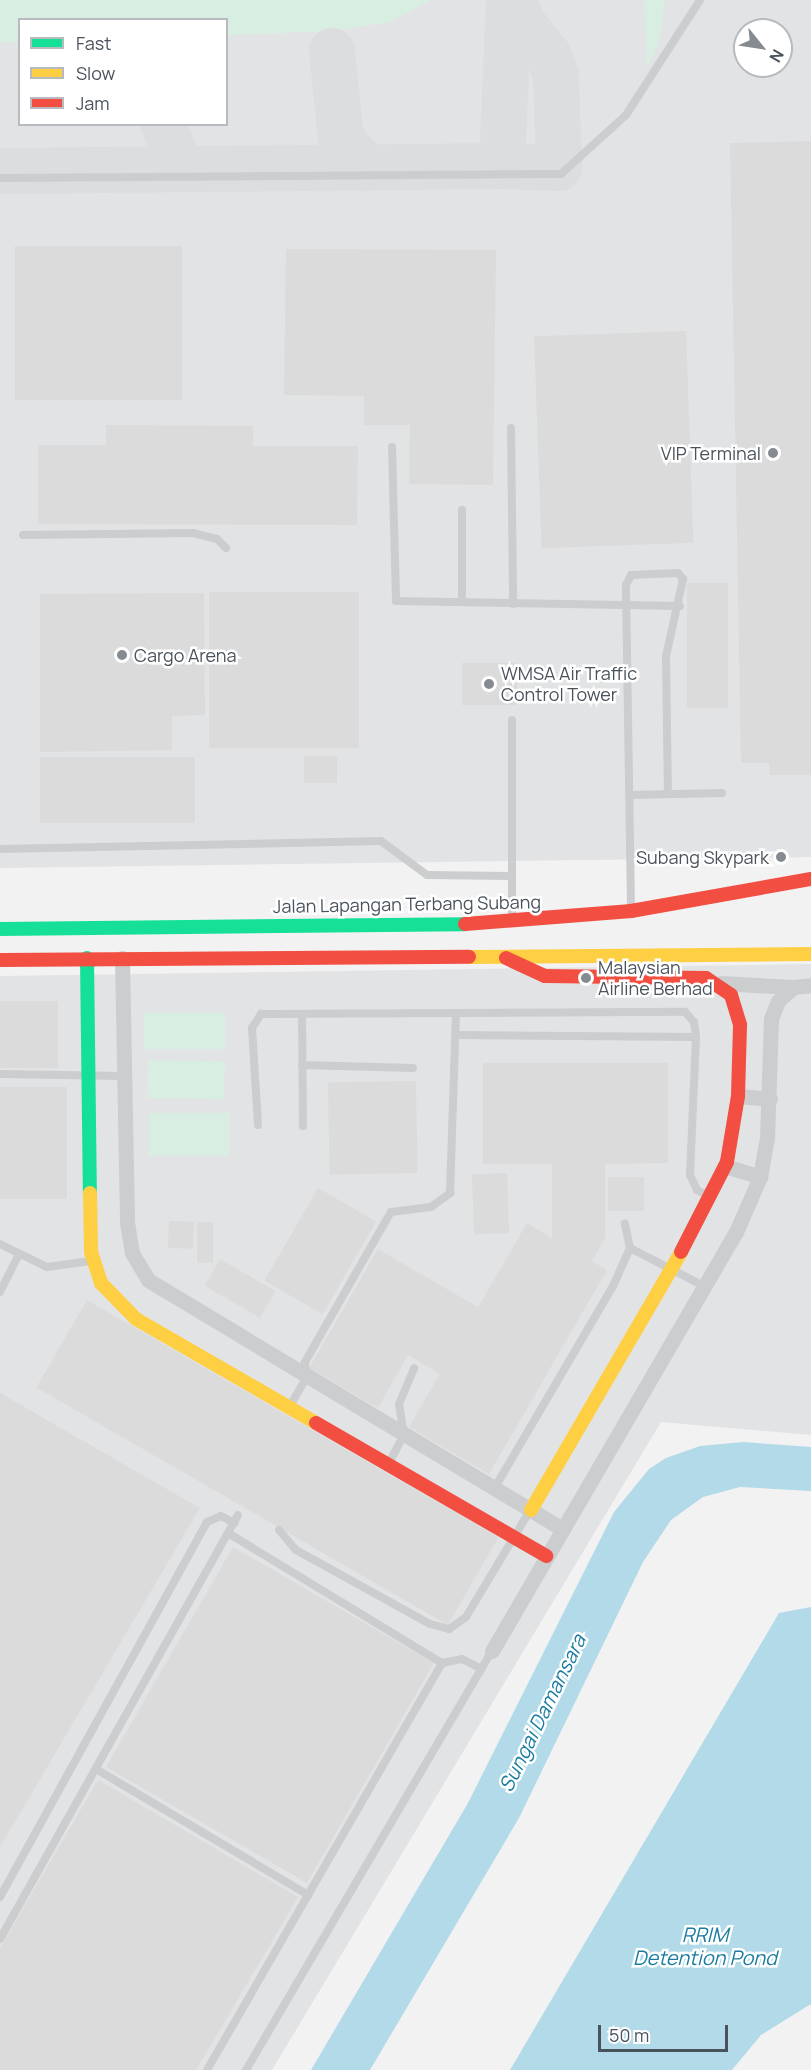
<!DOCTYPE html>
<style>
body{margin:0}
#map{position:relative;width:811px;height:2070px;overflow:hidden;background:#f2f2f2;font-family:Manrope,sans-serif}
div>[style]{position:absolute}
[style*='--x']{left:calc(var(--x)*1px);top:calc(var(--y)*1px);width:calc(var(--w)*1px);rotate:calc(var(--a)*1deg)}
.airport>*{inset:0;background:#e2e3e4}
.green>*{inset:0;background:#d9eee2;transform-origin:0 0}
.water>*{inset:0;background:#b2dae8}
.taxiway>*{height:46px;margin:-23px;padding:0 23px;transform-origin:23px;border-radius:23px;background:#dcddde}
.building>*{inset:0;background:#dbdbdc;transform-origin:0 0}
.lane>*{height:8px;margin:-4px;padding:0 4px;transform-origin:4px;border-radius:4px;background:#cccdcf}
.street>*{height:15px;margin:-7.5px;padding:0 7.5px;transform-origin:7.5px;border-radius:7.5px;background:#cccdcf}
.fast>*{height:14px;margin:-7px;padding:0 7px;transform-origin:7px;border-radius:7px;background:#16e098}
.slow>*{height:14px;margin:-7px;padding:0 7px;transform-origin:7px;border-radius:7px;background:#ffcf43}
.jam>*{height:14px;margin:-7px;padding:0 7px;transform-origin:7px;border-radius:7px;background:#f24e42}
.dots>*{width:16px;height:16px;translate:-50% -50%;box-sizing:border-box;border:3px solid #fff;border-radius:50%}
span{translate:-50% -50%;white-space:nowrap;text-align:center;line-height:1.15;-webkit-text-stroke:5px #fff;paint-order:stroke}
.poi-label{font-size:18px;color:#4a535c}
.right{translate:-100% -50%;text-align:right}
.left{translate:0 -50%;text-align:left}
.street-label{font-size:18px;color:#4a535c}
.water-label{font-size:20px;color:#1b7c9f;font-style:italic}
.legend{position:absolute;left:18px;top:18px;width:210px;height:108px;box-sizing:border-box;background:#fff;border:2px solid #b7babe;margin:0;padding:8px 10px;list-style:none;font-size:18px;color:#4a535c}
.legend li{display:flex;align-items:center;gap:12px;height:30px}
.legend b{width:30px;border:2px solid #b7babe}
.north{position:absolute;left:733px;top:18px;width:60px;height:60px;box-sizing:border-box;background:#fff;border:2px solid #b7babe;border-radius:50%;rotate:120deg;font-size:16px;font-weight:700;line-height:24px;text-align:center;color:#4a535c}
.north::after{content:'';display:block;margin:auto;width:21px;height:27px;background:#858b90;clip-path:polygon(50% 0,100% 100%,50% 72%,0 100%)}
.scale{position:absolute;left:598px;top:2025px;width:130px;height:27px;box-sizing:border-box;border:3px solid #4a535c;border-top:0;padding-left:8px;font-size:18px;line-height:21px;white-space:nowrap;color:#4a535c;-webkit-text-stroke:4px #fff;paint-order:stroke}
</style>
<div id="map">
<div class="airport">
<i style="clip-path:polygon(evenodd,0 0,811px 0,811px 857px,0 868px,0 0,20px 20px,226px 20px,226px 124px,20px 124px,20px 20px,0 0,745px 30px,781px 30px,781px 66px,745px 66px,745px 30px)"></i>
<i style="clip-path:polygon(811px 964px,811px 1435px,661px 1422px,272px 2070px,0 2070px,0 976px)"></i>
</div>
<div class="green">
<i style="clip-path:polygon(0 0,431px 0,390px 22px,334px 31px,227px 35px,226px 20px,20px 20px,19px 42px,0 42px)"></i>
<i style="clip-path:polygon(644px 0,665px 0,659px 41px,647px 69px)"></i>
<i style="left:225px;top:1013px;width:36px;height:81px;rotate:90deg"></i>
<i style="left:148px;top:1060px;width:77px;height:38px;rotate:1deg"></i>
<i style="left:229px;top:1113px;width:43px;height:80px;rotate:90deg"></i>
</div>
<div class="water">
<i style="clip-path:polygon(743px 1442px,811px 1447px,811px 1491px,740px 1487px,703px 1497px,671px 1520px,643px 1562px,519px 1818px,370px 2070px,311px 2070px,468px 1803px,614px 1512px,649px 1469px,666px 1458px,700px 1446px)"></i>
<i style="clip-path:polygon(811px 1607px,811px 2004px,761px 2035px,732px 2070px,510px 2070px,779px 1613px)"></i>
</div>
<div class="taxiway">
<i style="--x:332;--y:51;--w:87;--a:84.1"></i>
<i style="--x:341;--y:138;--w:39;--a:50"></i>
<i style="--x:164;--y:124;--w:35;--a:72"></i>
<i style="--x:175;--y:157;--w:17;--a:45"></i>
<i style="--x:502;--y:166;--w:57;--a:2"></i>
<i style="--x:559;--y:168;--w:91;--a:-91.9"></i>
<i style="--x:556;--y:77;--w:22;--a:-108"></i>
<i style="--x:549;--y:56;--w:45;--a:-128.7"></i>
<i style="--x:521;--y:21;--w:22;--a:-108"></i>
<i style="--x:0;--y:171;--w:502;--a:-0.57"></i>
<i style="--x:502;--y:166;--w:166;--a:-87.6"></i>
</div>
<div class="building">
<i style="clip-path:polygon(811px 141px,811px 775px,770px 775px,769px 763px,741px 763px,730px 143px)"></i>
<i style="left:15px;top:246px;width:167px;height:154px"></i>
<i style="clip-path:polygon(286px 249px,496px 250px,493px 485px,409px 484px,410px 425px,364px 425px,364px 396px,284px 395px)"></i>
<i style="left:686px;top:331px;width:212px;height:152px;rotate:88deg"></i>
<i style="clip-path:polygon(106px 425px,253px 426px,253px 446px,358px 446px,357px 525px,38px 524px,38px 445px,106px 445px)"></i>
<i style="left:687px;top:583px;width:41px;height:125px"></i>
<i style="left:359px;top:592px;width:156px;height:150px;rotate:90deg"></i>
<i style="clip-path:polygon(204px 593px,205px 715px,172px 716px,172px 750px,40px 752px,40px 594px)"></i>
<i style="left:462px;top:663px;width:55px;height:42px"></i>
<i style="left:304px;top:756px;width:33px;height:27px"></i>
<i style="left:40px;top:757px;width:155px;height:66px"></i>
<i style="left:58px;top:1001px;width:67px;height:58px;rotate:90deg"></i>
<i style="clip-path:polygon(483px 1063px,668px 1063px,668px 1163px,605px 1164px,605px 1238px,592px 1261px,607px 1270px,489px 1474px,409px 1427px,440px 1374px,408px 1355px,378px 1408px,309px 1368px,378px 1249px,478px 1307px,527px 1223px,552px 1238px,552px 1164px,483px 1164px)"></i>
<i style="left:416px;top:1081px;width:92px;height:88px;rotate:89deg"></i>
<i style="left:0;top:1087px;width:67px;height:112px"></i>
<i style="left:507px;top:1173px;width:60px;height:35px;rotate:88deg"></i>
<i style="left:608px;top:1177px;width:36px;height:34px"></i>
<i style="left:318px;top:1188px;width:67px;height:107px;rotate:30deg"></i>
<i style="left:169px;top:1221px;width:25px;height:27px;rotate:2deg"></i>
<i style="left:197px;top:1222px;width:16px;height:41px"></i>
<i style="left:220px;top:1259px;width:64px;height:31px;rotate:30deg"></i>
<i style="left:87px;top:1300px;width:475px;height:101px;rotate:30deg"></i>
<i style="clip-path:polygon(0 1393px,200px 1508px,0 1847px)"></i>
<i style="left:233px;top:1547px;width:232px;height:254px;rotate:30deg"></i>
<i style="clip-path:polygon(98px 1780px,298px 1897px,196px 2070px,0 2070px,0 1948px)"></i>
</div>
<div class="lane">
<i style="--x:0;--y:178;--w:561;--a:-0.41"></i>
<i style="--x:561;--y:174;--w:88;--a:-42.2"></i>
<i style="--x:626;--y:115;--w:137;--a:-57.2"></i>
<i style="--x:511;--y:428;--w:176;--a:89.3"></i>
<i style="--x:392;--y:447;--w:154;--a:88.5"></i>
<i style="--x:396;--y:601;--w:284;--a:1"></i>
<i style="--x:462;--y:510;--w:92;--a:90"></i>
<i style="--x:23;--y:535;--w:170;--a:-0.7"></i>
<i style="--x:193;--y:533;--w:25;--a:14"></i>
<i style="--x:217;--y:539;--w:13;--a:45"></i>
<i style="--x:512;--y:720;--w:198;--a:90"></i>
<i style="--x:630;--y:795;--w:92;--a:-1.2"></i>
<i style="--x:0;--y:849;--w:381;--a:-1.2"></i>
<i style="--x:381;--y:841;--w:57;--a:36.5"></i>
<i style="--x:427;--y:875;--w:85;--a:0.7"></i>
<i style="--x:631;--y:908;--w:323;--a:-90.9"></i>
<i style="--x:626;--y:585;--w:11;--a:-63"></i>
<i style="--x:631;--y:575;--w:47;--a:-2.4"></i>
<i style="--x:678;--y:573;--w:8;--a:50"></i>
<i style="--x:683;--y:579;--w:79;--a:102.4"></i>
<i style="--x:666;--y:656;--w:138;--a:89.2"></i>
<i style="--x:302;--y:1014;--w:112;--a:89.5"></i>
<i style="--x:456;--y:1035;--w:240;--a:0.5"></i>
<i style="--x:302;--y:1065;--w:111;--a:1.5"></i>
<i style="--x:0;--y:1074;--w:124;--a:0.9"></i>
<i style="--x:258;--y:1125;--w:97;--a:-93.5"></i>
<i style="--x:252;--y:1028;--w:17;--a:-57"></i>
<i style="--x:261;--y:1014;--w:424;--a:-0.3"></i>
<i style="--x:685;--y:1012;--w:13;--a:48"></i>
<i style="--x:694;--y:1022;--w:15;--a:82"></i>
<i style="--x:696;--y:1037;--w:138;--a:92.5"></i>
<i style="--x:690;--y:1175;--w:17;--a:65"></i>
<i style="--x:697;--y:1190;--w:16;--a:27"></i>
<i style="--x:0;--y:1244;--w:52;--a:26.1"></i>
<i style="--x:47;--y:1267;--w:44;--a:-7.8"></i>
<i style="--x:630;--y:1248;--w:85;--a:27.2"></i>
<i style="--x:0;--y:1292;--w:42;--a:-63.4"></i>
<i style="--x:290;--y:1406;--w:34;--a:-60"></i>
<i style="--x:307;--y:1377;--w:15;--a:-98"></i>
<i style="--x:305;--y:1362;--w:173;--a:-60.2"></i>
<i style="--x:391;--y:1212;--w:40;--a:-7.1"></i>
<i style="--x:431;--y:1207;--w:24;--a:-36"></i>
<i style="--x:450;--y:1193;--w:180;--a:-88.1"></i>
<i style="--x:390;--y:1461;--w:30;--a:-62"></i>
<i style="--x:404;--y:1435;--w:31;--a:-99"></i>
<i style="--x:399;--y:1404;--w:39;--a:-67"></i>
<i style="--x:494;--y:1489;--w:235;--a:-59.6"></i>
<i style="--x:613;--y:1286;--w:42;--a:-65.9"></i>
<i style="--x:630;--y:1248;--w:25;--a:-102"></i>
<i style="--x:279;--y:1530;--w:26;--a:50"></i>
<i style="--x:296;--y:1550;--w:153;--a:28.9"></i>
<i style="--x:430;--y:1624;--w:20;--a:15"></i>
<i style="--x:449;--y:1629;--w:21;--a:-35"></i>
<i style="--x:466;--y:1617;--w:122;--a:-59"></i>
<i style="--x:228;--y:1533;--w:250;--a:31.3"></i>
<i style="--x:96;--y:1769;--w:247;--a:30.7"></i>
<i style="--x:0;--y:1897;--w:428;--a:-61.1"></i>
<i style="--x:207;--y:1522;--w:15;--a:-23"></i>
<i style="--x:221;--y:1516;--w:15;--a:28"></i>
<i style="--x:0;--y:1939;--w:486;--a:-60.7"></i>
<i style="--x:207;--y:2070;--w:470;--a:-60"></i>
<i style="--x:442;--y:1663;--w:20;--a:-11"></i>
<i style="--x:462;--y:1659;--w:22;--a:27"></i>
<i style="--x:246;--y:2070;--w:486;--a:-59.6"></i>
</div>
<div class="street">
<i style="--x:122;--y:958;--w:264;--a:88.9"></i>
<i style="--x:127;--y:1222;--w:31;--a:81"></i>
<i style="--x:132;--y:1253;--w:31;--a:59"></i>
<i style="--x:148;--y:1280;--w:483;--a:31"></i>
<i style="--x:721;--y:983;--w:72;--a:3.2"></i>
<i style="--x:738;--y:1096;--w:32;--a:5"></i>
<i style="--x:725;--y:1166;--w:37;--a:17"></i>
<i style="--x:492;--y:1651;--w:485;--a:-59.8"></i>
<i style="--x:736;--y:1232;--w:60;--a:-66.4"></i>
<i style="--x:760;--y:1177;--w:39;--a:-80"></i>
<i style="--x:767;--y:1139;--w:120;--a:-88.1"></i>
<i style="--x:771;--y:1019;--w:19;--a:-69"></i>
<i style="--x:778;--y:1001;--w:21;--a:-43"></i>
<i style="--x:793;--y:987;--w:18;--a:-6"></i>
</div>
<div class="fast">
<i style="--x:0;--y:929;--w:465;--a:-0.6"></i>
<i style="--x:87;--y:958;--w:235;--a:89.3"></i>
</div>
<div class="slow">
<i style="--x:469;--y:957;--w:342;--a:-0.5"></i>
<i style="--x:90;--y:1193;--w:59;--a:89"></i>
<i style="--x:91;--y:1252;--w:33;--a:72"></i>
<i style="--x:101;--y:1283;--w:50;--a:45.8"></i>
<i style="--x:136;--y:1319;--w:208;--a:30"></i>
<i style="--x:531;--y:1510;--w:298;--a:-59.8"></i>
</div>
<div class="jam">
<i style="--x:465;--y:924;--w:167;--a:-4.5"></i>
<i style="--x:631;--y:911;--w:183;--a:-10.1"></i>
<i style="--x:506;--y:958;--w:43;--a:24.8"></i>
<i style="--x:545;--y:976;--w:161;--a:0.7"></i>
<i style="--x:706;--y:978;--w:30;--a:34"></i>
<i style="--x:731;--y:995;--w:31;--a:73"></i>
<i style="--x:740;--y:1025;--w:71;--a:91.6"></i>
<i style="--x:738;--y:1096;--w:67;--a:99.5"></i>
<i style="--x:727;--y:1162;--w:101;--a:117.1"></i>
<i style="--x:0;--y:960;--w:469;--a:-0.4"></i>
<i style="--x:316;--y:1423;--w:266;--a:30"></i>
</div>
<div class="dots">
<i style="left:773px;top:453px;background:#858b90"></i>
<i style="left:122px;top:655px;background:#858b90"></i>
<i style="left:489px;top:684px;background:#858b90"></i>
<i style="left:781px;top:857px;background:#858b90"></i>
<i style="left:586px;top:978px;background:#858b90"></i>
</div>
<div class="poi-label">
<span class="right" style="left:761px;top:453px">VIP Terminal</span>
<span class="left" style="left:134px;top:655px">Cargo Arena</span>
<span class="left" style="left:501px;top:684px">WMSA Air Traffic<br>Control Tower</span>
<span class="right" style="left:769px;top:857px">Subang Skypark</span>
<span class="left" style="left:598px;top:978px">Malaysian<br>Airline Berhad</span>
</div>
<div class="street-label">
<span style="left:407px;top:904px;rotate:-1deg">Jalan Lapangan Terbang Subang</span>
</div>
<div class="water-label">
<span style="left:542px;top:1713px;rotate:-64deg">Sungai Damansara</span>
<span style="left:705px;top:1946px">RRIM<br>Detention Pond</span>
</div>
<ul class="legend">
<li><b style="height:8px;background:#16e098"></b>Fast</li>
<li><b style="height:8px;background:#ffcf43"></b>Slow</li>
<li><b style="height:8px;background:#f24e42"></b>Jam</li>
</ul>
<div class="north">N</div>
<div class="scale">50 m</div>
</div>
